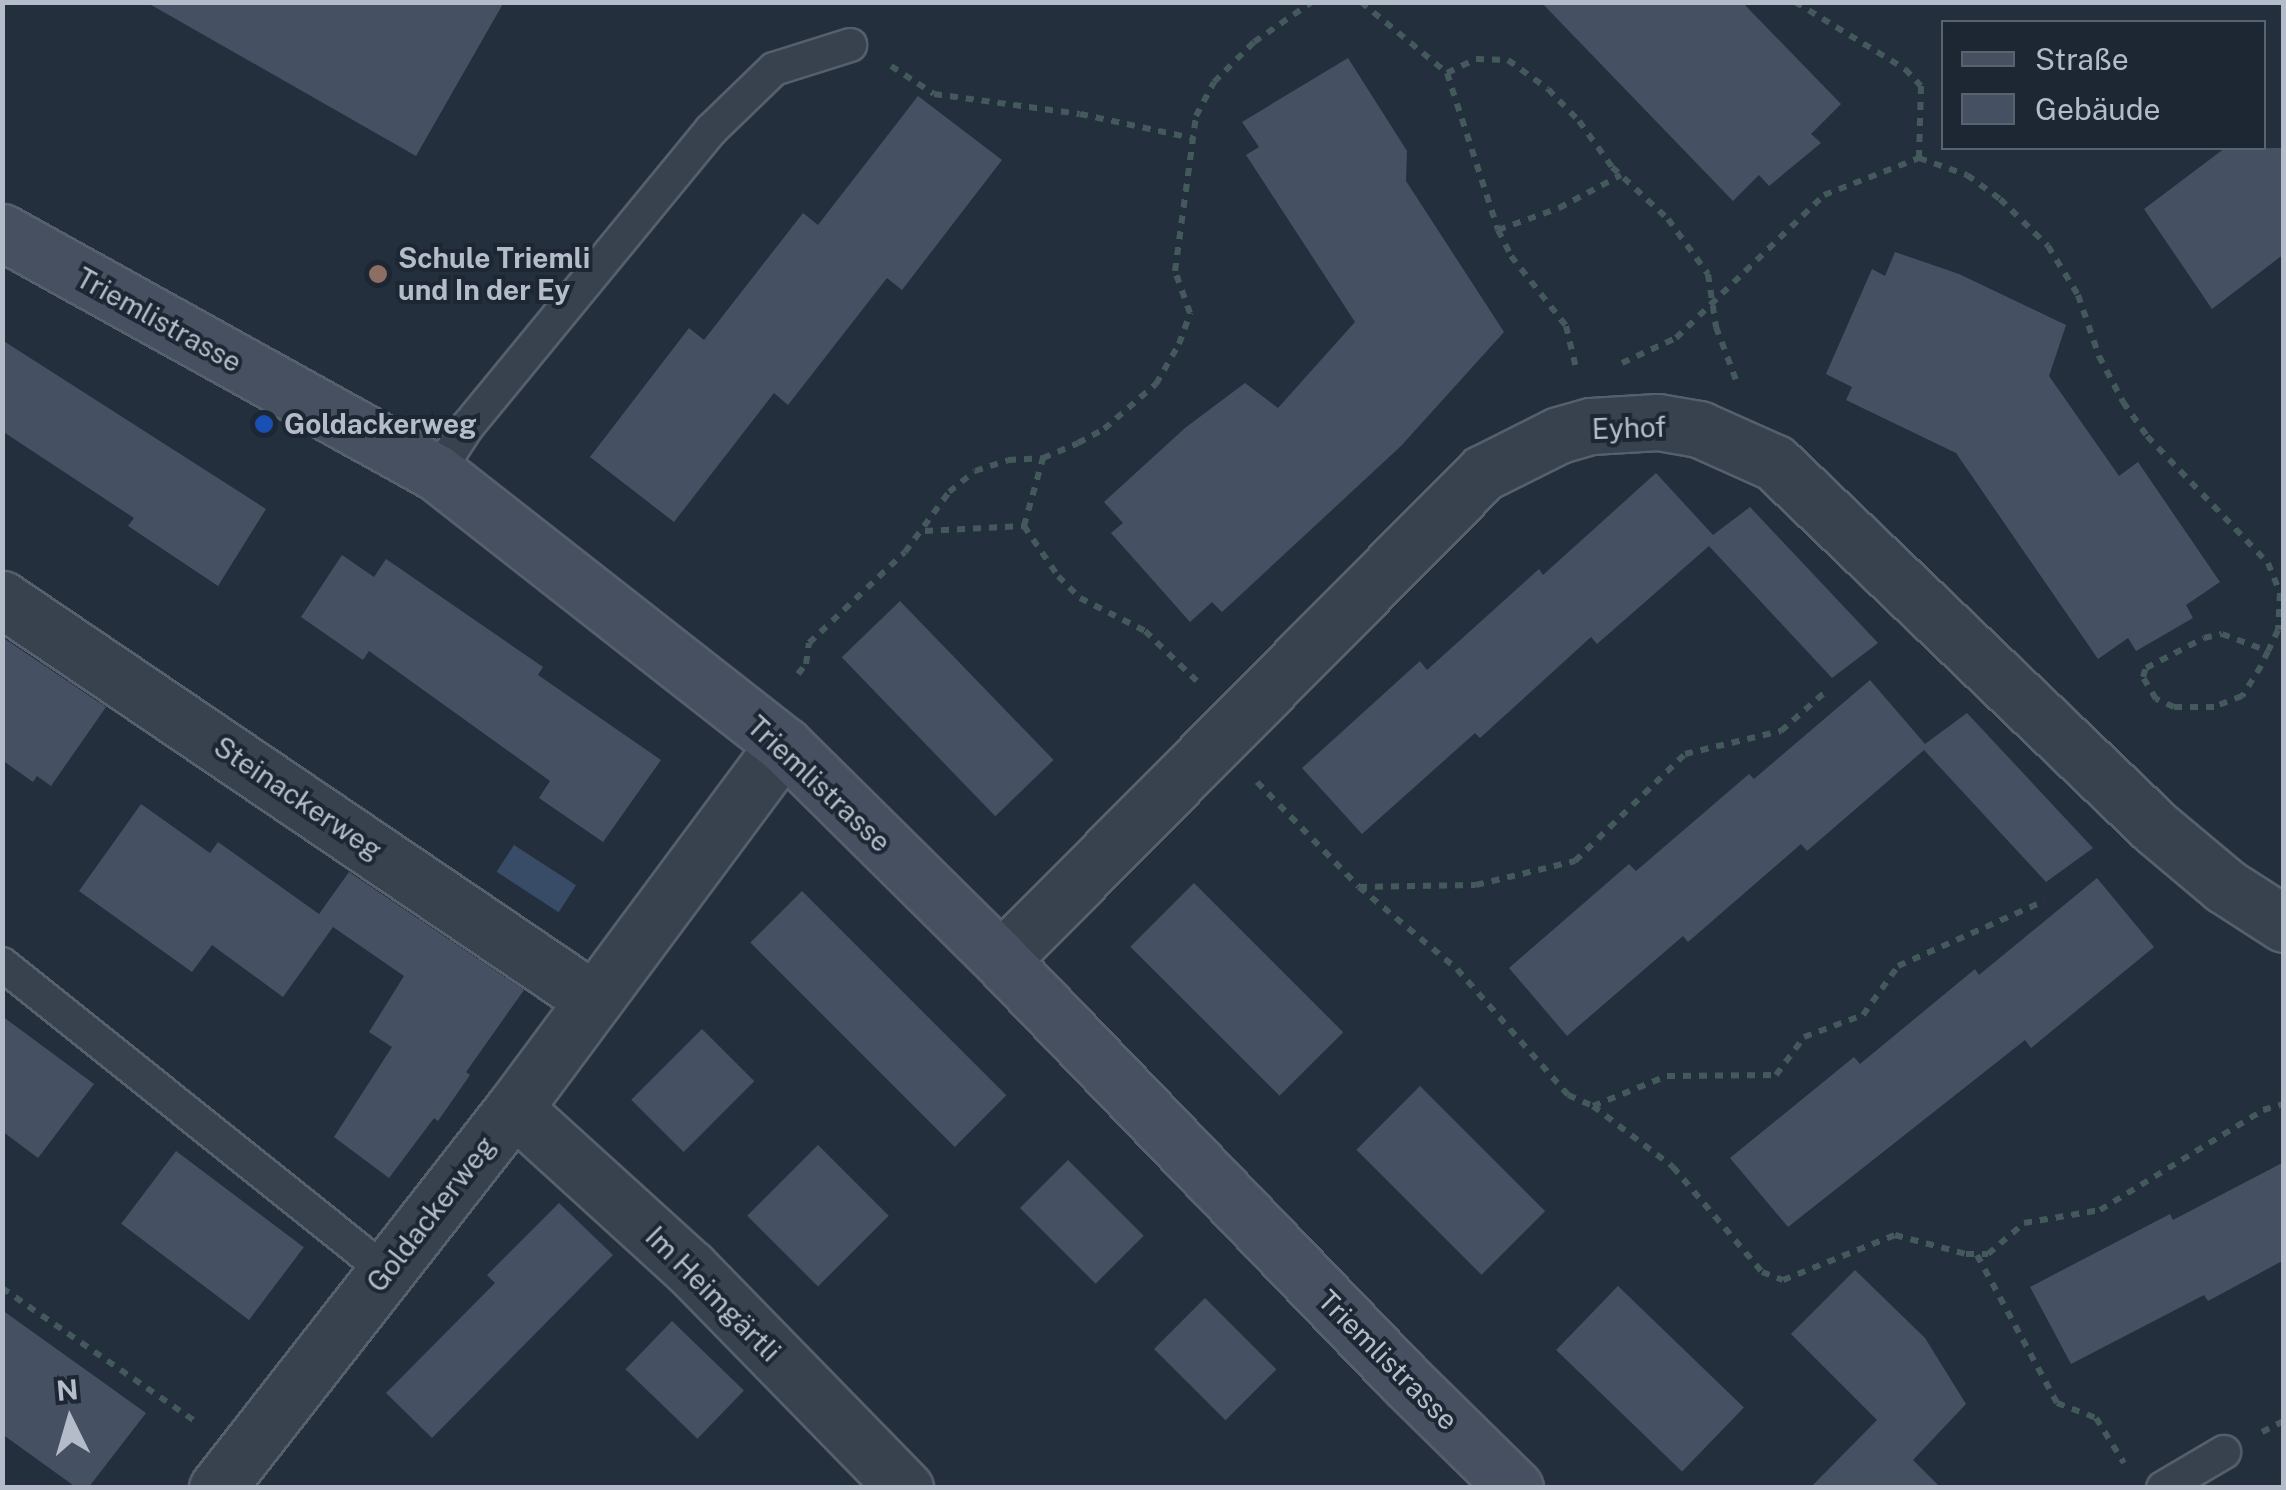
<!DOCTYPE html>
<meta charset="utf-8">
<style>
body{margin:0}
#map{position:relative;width:2286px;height:1490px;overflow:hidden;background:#242f3e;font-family:"Public Sans",sans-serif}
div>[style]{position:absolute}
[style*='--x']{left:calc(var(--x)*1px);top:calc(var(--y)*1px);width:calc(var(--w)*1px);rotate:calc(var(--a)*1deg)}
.water>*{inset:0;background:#394c67;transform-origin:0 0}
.building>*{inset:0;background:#455162;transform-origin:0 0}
.path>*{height:6px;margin-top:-3px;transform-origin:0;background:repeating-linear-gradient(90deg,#44595c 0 8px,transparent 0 16px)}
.roads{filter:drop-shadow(2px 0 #565f6c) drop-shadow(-2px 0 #565f6c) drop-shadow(0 2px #565f6c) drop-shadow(0 -2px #565f6c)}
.lane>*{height:32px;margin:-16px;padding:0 16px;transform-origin:16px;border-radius:16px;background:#38414e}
.street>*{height:55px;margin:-27.5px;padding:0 27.5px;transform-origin:27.5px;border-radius:27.5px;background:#38414e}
.secondary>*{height:55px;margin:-27.5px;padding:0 27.5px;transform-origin:27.5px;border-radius:27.5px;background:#465061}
.dots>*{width:28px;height:28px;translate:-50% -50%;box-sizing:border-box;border:5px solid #1d2633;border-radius:50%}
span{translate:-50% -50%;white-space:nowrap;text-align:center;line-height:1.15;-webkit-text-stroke:8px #1d2633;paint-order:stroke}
.poi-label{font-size:28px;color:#b4bcc9;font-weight:700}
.left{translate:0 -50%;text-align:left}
.street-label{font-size:28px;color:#b4bcc9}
.frame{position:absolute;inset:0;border:5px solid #b4bcc9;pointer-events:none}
.legend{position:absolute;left:1941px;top:20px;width:325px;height:130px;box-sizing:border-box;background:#1d2633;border:2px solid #59626f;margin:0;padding:12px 18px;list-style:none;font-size:30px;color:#b4bcc9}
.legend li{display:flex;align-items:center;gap:20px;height:50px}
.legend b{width:50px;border:2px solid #59626f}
.north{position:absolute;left:20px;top:1370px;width:100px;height:100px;-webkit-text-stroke:8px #1d2633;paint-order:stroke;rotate:355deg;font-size:28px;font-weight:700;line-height:40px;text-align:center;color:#b4bcc9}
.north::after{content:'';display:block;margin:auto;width:35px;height:45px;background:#b4bcc9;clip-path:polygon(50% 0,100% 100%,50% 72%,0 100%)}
</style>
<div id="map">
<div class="water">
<i style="left:514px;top:845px;width:74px;height:32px;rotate:33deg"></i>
</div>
<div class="building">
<i style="clip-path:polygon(146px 2px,504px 2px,416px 156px)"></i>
<i style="clip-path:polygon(1541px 2px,1742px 2px,1841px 104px,1811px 134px,1821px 143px,1769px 186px,1759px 175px,1733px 201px)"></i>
<i style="clip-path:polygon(1348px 58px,1407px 151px,1406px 181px,1504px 332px,1401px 446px,1222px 612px,1212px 602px,1190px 622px,1111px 533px,1123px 523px,1104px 502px,1185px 428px,1245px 383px,1278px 408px,1355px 322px,1246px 155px,1259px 147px,1242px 122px)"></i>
<i style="clip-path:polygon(918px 96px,1002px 160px,902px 290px,887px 278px,788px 405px,774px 393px,674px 522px,590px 457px,689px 328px,704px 340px,803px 213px,818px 225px)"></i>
<i style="clip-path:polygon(2225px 148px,2284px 148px,2284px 254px,2212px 309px,2144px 209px)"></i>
<i style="clip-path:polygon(1895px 252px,1959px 274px,2066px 325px,2049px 376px,2119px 476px,2138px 462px,2220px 582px,2186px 605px,2193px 618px,2136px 651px,2128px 638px,2098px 659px,1956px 453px,1846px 400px,1852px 387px,1826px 374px,1872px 269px,1885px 276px)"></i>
<i style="clip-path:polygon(2px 340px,266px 509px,218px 586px,128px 526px,134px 518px,2px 431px)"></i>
<i style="clip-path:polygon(1656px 473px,1713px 535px,1750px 507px,1878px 643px,1832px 678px,1709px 546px,1597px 644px,1591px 637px,1480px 738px,1475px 733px,1362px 834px,1302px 768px,1420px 661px,1427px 670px,1539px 569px,1543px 575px)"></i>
<i style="clip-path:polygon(342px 555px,374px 577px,386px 559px,543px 667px,538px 675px,661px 760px,603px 842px,539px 798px,550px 781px,369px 651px,363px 660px,301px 617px)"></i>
<i style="left:900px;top:601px;width:221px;height:81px;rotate:46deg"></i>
<i style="clip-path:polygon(2px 637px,106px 707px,51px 786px,37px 776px,33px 782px,2px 760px)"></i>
<i style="clip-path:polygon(1870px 680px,1925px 744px,1967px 713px,2093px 848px,2046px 882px,1924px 750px,1807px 851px,1801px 844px,1688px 942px,1683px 936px,1567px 1036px,1509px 968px,1629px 864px,1636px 871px,1749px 774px,1754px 779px)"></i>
<i style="clip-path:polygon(141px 804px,210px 853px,218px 842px,319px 914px,349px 872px,524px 990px,466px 1072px,470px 1075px,438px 1121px,434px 1118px,389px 1178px,334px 1137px,392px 1047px,369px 1032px,404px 976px,333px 927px,283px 997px,212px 945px,192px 972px,79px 891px)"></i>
<i style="clip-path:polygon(2097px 878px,2154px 947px,2031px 1048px,2025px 1040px,1788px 1227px,1730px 1158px,1854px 1057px,1860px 1064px,1975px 969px,1979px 975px)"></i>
<i style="left:1194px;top:883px;width:211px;height:90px;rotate:45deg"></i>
<i style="left:802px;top:891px;width:289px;height:73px;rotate:45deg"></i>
<i style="clip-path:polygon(2px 1016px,94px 1084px,38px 1158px,2px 1131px)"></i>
<i style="left:702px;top:1029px;width:74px;height:100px;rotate:45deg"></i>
<i style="left:1420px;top:1086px;width:177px;height:90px;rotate:45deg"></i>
<i style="left:818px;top:1145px;width:100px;height:100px;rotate:45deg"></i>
<i style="left:176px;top:1151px;width:160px;height:91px;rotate:37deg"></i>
<i style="left:1068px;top:1160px;width:107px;height:68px;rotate:45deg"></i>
<i style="clip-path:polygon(2284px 1162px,2284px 1260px,2208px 1301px,2204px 1295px,2071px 1364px,2030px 1287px,2170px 1214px,2173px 1220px)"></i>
<i style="clip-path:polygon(559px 1203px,613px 1255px,432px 1438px,386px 1393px,495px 1283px,487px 1275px)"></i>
<i style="clip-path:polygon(1855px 1270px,1925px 1338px,1966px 1404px,1913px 1460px,1941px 1488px,1810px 1488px,1877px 1420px,1791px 1334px)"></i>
<i style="left:1618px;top:1286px;width:175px;height:89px;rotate:44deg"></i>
<i style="left:1205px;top:1298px;width:101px;height:72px;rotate:45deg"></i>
<i style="clip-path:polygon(2px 1310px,146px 1413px,88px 1488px,77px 1488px,2px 1434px)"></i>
<i style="left:672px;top:1321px;width:100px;height:67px;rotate:44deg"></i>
</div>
<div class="path">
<i style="--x:1361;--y:2;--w:112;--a:39.5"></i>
<i style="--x:1447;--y:73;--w:165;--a:72"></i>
<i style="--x:1498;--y:230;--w:29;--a:63"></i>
<i style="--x:1511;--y:256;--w:89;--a:51.8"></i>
<i style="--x:1566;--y:326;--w:47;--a:76.6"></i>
<i style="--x:1795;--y:2;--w:129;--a:31.3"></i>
<i style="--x:1905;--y:69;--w:23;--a:47"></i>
<i style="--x:1921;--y:86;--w:72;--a:91.6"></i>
<i style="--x:1919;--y:158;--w:51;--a:19.5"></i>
<i style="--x:1967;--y:175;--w:41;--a:36"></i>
<i style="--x:2000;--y:199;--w:67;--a:44.4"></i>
<i style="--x:2048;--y:246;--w:57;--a:58.5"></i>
<i style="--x:2078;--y:295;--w:65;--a:71"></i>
<i style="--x:2099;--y:356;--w:52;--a:62.4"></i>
<i style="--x:2123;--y:402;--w:42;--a:54.8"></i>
<i style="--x:2147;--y:436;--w:175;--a:46.4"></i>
<i style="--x:2268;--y:563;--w:32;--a:68"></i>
<i style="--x:2280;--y:593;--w:37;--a:93"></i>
<i style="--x:2278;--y:630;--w:23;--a:115"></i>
<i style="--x:2268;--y:651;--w:17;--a:115"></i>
<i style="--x:2261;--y:666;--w:36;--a:122"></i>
<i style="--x:2242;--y:696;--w:30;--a:159"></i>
<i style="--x:2214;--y:707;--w:40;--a:180"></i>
<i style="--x:2174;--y:707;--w:20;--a:-156"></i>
<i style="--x:2156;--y:699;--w:26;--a:-121"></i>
<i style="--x:2143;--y:677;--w:9;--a:-72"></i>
<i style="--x:2146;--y:668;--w:65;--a:-27.3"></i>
<i style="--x:2204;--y:638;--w:18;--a:-13"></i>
<i style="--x:2222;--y:634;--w:49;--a:20.3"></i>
<i style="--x:891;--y:66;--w:51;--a:33.1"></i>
<i style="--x:934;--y:94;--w:147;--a:7.8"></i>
<i style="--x:1080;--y:114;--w:115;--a:12.1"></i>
<i style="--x:1447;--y:73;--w:32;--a:-26"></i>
<i style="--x:1476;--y:59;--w:32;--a:2"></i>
<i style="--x:1508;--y:60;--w:49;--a:35.9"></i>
<i style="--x:1548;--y:89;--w:45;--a:45.9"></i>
<i style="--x:1579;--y:121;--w:57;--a:54.3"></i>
<i style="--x:1612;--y:167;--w:76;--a:42.9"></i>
<i style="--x:1668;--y:219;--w:68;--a:54"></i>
<i style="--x:1708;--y:274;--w:54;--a:81.4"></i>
<i style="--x:1716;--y:327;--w:57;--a:69.3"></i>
<i style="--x:1498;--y:230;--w:65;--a:-19.8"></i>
<i style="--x:1559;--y:208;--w:70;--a:-28"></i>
<i style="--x:1622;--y:363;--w:60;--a:-24.8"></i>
<i style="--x:1676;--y:338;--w:206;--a:-44"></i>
<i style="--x:1824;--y:195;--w:102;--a:-21.3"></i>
<i style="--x:1024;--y:526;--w:71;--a:-74.4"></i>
<i style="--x:925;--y:531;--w:99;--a:-2.9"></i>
<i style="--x:1024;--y:526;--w:60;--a:55.8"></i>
<i style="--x:1058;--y:576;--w:31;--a:45"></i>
<i style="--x:1080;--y:598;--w:73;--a:26.9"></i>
<i style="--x:1145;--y:631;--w:74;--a:43.9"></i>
<i style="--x:798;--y:674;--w:13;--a:-51"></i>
<i style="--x:806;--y:664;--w:21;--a:-82"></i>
<i style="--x:809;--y:643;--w:132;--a:-43.5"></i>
<i style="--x:905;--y:552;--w:74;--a:-53.7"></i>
<i style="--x:949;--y:492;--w:33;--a:-39"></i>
<i style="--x:975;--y:471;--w:35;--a:-18"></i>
<i style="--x:1008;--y:460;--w:35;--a:-3"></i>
<i style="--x:1043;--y:458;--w:38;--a:-23"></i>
<i style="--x:1078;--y:443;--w:30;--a:-28"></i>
<i style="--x:1104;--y:429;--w:69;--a:-40.9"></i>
<i style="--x:1156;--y:384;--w:46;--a:-60.1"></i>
<i style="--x:1179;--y:344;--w:33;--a:-70"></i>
<i style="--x:1190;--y:313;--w:45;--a:-109.7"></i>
<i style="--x:1175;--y:271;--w:156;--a:-82.3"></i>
<i style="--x:1196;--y:116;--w:38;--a:-62"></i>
<i style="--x:1214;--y:82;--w:57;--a:-45"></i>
<i style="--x:1254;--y:42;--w:70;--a:-34.6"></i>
<i style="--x:1257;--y:782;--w:146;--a:45.8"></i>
<i style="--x:1359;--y:887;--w:117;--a:-1"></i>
<i style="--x:1476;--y:885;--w:102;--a:-13.6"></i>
<i style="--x:1575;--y:861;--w:153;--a:-44.2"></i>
<i style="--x:1685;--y:754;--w:99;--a:-13.5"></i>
<i style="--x:1781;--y:731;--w:57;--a:-41.5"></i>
<i style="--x:1359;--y:887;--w:128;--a:39.9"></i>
<i style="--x:1457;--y:969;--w:168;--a:48.6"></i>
<i style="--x:1568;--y:1095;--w:27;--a:24"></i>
<i style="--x:1593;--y:1106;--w:80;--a:-22.1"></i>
<i style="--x:1667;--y:1076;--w:109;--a:-0.5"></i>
<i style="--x:1776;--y:1075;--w:47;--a:-53.6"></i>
<i style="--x:1804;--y:1037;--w:63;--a:-20.4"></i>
<i style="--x:1863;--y:1015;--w:60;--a:-54.5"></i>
<i style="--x:1898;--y:966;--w:160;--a:-24"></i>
<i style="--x:1593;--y:1106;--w:101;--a:37.3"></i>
<i style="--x:1673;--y:1167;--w:138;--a:49.7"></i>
<i style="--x:1762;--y:1272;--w:22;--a:21"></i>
<i style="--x:1783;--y:1280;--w:121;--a:-21.9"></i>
<i style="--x:1895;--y:1235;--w:73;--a:15"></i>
<i style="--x:1966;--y:1254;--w:22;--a:0"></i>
<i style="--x:1988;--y:1254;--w:48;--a:-40.7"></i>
<i style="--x:2024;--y:1223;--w:77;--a:-9.7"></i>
<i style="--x:2100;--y:1210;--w:191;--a:-31.5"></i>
<i style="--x:2263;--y:1110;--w:22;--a:-16"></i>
<i style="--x:1977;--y:1255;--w:168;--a:61.6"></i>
<i style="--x:2057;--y:1403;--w:42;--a:21"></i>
<i style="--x:2096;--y:1418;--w:53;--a:58.1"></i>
<i style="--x:2;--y:1288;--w:234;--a:34.6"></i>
<i style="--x:2262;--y:1432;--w:25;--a:-27"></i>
</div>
<div class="roads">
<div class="lane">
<i style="--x:437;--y:473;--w:55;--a:-56.9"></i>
<i style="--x:467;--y:427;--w:384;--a:-50.6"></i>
<i style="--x:711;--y:130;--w:88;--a:-44.1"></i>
<i style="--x:774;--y:69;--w:80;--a:-17.5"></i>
<i style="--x:2;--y:964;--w:491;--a:38.7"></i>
<i style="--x:2163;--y:1488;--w:71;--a:-30.5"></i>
</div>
<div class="street">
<i style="--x:2;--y:599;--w:713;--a:34.14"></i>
<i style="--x:1001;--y:960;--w:685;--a:-45.3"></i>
<i style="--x:1483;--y:473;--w:85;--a:-26.6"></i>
<i style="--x:1559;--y:435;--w:33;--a:-16"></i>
<i style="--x:1591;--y:426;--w:67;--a:-3.4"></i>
<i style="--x:1658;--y:422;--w:42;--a:9.7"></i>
<i style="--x:1699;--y:429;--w:83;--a:24.1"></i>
<i style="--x:1775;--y:463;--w:528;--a:43.77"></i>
<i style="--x:2156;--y:828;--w:90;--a:40"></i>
<i style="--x:2225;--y:886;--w:70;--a:32.8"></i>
<i style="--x:514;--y:1108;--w:238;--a:42.3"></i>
<i style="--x:690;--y:1268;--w:308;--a:45.7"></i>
<i style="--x:217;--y:1488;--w:482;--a:-52"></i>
<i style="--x:514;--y:1108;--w:452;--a:-53.4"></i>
</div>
<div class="secondary">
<i style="--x:2;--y:232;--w:497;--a:29"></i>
<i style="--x:437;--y:473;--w:441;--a:38.1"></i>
<i style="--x:784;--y:745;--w:305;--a:44.7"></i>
<i style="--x:1001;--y:960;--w:583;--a:46.11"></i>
<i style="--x:1405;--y:1380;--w:154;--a:44.5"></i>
</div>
</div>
<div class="dots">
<i style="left:378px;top:274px;background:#8d6e63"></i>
<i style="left:264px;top:424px;background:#1a4fb4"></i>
</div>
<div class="poi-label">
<span class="left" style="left:398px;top:274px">Schule Triemli<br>und In der Ey</span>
<span class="left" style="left:284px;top:424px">Goldackerweg</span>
</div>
<div class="street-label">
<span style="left:159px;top:320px;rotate:29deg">Triemlistrasse</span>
<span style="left:1629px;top:428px;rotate:-2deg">Eyhof</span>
<span style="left:819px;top:784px;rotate:43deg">Triemlistrasse</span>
<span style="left:298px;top:798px;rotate:34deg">Steinackerweg</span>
<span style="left:431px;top:1214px;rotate:-52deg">Goldackerweg</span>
<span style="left:713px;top:1294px;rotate:45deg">Im Heimgärtli</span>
<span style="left:1388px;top:1360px;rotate:45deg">Triemlistrasse</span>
</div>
<div class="frame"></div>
<ul class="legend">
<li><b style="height:12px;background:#465061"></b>Straße</li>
<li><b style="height:28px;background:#455162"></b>Gebäude</li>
</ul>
<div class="north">N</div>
</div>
